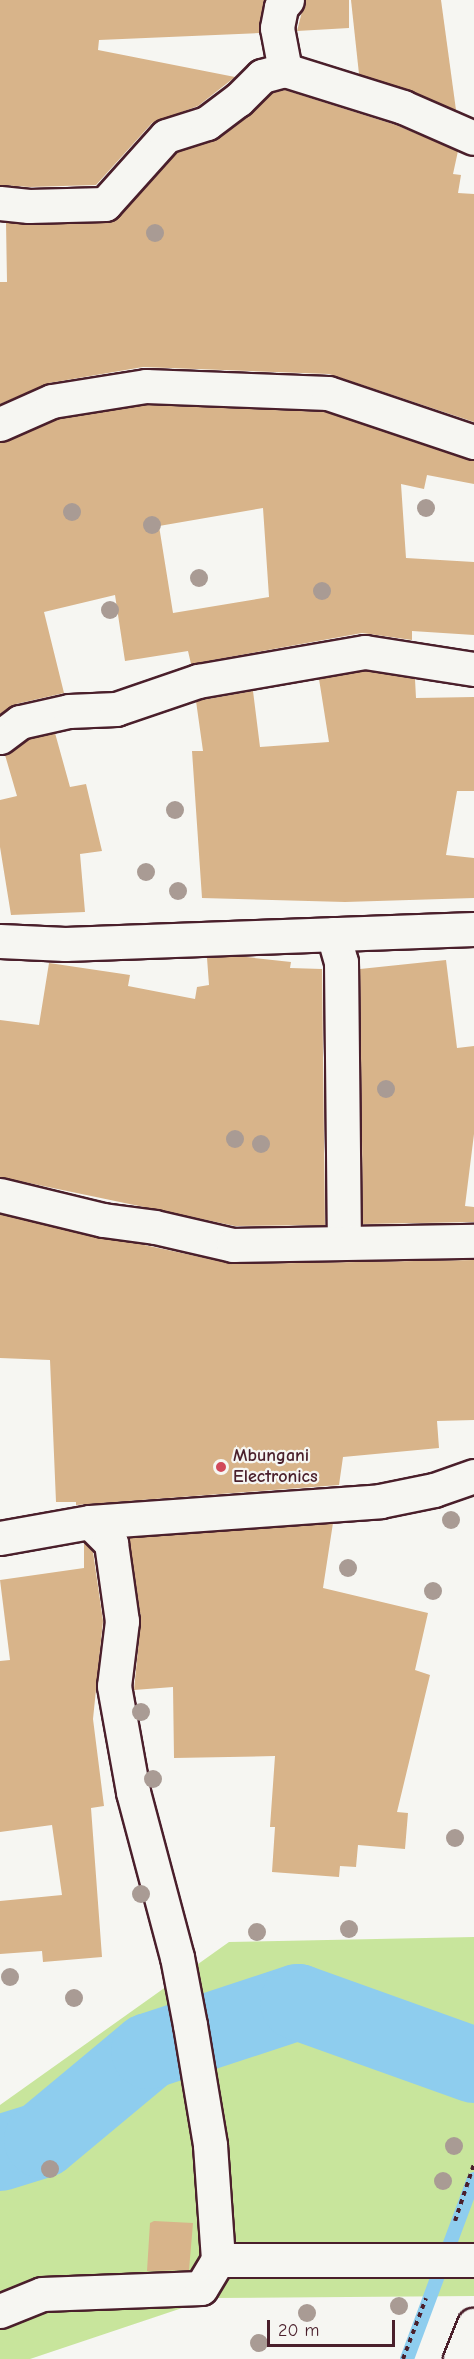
<!DOCTYPE html>
<style>
body{margin:0}
#map{position:relative;width:474px;height:2359px;overflow:hidden;background:#f6f6f2;font-family:"Comic Neue",sans-serif}
div>[style]{position:absolute}
[style*='--x']{left:calc(var(--x)*1px);top:calc(var(--y)*1px);width:calc(var(--w)*1px);rotate:calc(var(--a)*1deg)}
.green>*{inset:0;background:#c8e59c}
.stream>*{height:14px;margin:-7px;padding:0 7px;transform-origin:7px;border-radius:7px;background:#8ecdee}
.river>*{height:76px;margin:-38px;padding:0 38px;transform-origin:38px;border-radius:38px;background:#8ecdee}
.building>*{inset:0;background:#d8b48a}
.path>*{height:4px;margin-top:-2px;transform-origin:0;background:repeating-linear-gradient(90deg,#4a1f2b 0 4.5px,transparent 0 9px)}
.roads{filter:drop-shadow(2px 0 #4a1f2b) drop-shadow(-2px 0 #4a1f2b) drop-shadow(0 2px #4a1f2b) drop-shadow(0 -2px #4a1f2b)}
.street>*{height:33px;margin:-16.5px;padding:0 16.5px;transform-origin:16.5px;border-radius:16.5px;background:#f6f6f2}
.secondary>*{height:33px;margin:-16.5px;padding:0 16.5px;transform-origin:16.5px;border-radius:16.5px;background:#f6f6f2}
.trees>*{width:18px;height:18px;margin:-9px;border-radius:50%;background:#a99b94}
.dots>*{width:16px;height:16px;translate:-50% -50%;box-sizing:border-box;border:3px solid #f6f6f2;border-radius:50%}
span{translate:-50% -50%;white-space:nowrap;text-align:center;line-height:1.15;-webkit-text-stroke:4.5px #f6f6f2;paint-order:stroke}
.poi-label{font-size:18px;color:#4a1f2b;font-weight:700}
.left{translate:0 -50%;text-align:left}
.scale{position:absolute;left:267px;top:2320px;width:128px;height:27px;box-sizing:border-box;border:3px solid #4a1f2b;border-top:0;padding-left:8px;font-size:18px;line-height:21px;white-space:nowrap;color:#4a1f2b;-webkit-text-stroke:4px #f6f6f2;paint-order:stroke}
</style>
<div id="map">
<div class="green">
<i style="clip-path:polygon(474px 1937px,474px 2296px,212px 2298px,30px 2359px,0 2359px,0 2105px,229px 1942px)"></i>
</div>
<div class="stream">
<i style="--x:407;--y:2359;--w:192;--a:-69.6"></i>
</div>
<div class="river">
<i style="--x:0;--y:2153;--w:44;--a:-17.2"></i>
<i style="--x:42;--y:2140;--w:139;--a:-39.8"></i>
<i style="--x:149;--y:2051;--w:157;--a:-18.2"></i>
<i style="--x:298;--y:2002;--w:187;--a:19.7"></i>
</div>
<div class="building">
<i style="clip-path:polygon(0 0,264px 0,259px 33px,99px 40px,98px 50px,235px 77px,198px 106px,152px 123px,96px 185px,30px 187px,0 185px)"></i>
<i style="clip-path:polygon(305px 0,349px 0,349px 28px,297px 31px)"></i>
<i style="clip-path:polygon(351px 0,441px 0,456px 110px,359px 74px)"></i>
<i style="clip-path:polygon(285px 90px,396px 125px,458px 151px,453px 174px,461px 175px,458px 193px,474px 194px,474px 422px,329px 374px,143px 367px,49px 383px,0 404px,0 282px,7px 282px,6px 222px,113px 221px,177px 152px,218px 138px,272px 93px)"></i>
<i style="clip-path:polygon(evenodd,147px 405px,325px 412px,474px 460px,474px 484px,427px 475px,424px 489px,401px 484px,406px 558px,474px 562px,474px 635px,412px 631px,412px 640px,362px 633px,191px 664px,188px 651px,125px 661px,115px 595px,44px 612px,64px 693px,16px 704px,0 714px,0 442px,57px 419px,147px 405px,263px 508px,269px 597px,173px 613px,159px 526px,263px 508px)"></i>
<i style="clip-path:polygon(365px 671px,415px 679px,416px 698px,474px 697px,474px 791px,457px 791px,446px 855px,474px 858px,474px 898px,345px 902px,202px 898px,192px 751px,203px 751px,196px 701px,253px 691px,260px 747px,329px 742px,319px 679px)"></i>
<i style="clip-path:polygon(55px 733px,70px 787px,86px 784px,102px 851px,80px 854px,85px 912px,11px 915px,0 847px,0 800px,17px 796px,5px 755px,28px 739px)"></i>
<i style="clip-path:polygon(237px 956px,291px 962px,290px 968px,322px 969px,325px 1225px,235px 1226px,0 1177px,0 1020px,39px 1025px,49px 963px,130px 975px,128px 986px,195px 999px,197px 987px,209px 985px,207px 958px)"></i>
<i style="clip-path:polygon(446px 960px,457px 1048px,474px 1046px,474px 1134px,465px 1206px,474px 1207px,474px 1222px,363px 1224px,360px 969px)"></i>
<i style="clip-path:polygon(0 1214px,233px 1264px,474px 1260px,474px 1420px,437px 1421px,439px 1448px,343px 1457px,339px 1485px,76px 1505px,76px 1502px,56px 1502px,50px 1360px,0 1358px)"></i>
<i style="clip-path:polygon(333px 1523px,323px 1588px,428px 1613px,415px 1670px,430px 1675px,397px 1812px,408px 1813px,405px 1849px,358px 1845px,356px 1867px,340px 1866px,339px 1877px,272px 1872px,275px 1827px,270px 1827px,275px 1756px,174px 1758px,173px 1687px,134px 1690px,141px 1619px,129px 1538px)"></i>
<i style="clip-path:polygon(84px 1542px,93px 1552px,103px 1621px,93px 1719px,104px 1806px,91px 1808px,102px 1957px,43px 1962px,42px 1951px,0 1954px,0 1901px,62px 1895px,52px 1825px,0 1832px,0 1661px,10px 1660px,0 1580px,84px 1568px)"></i>
<i style="clip-path:polygon(154px 2221px,193px 2223px,189px 2270px,147px 2271px,150px 2223px)"></i>
</div>
<div class="path">
<i style="--x:455;--y:2221;--w:60;--a:-71.6"></i>
<i style="--x:403;--y:2359;--w:65;--a:-69.3"></i>
</div>
<div class="roads">
<div class="street">
<i style="--x:287;--y:0;--w:9;--a:131"></i>
<i style="--x:281;--y:7;--w:21;--a:101"></i>
<i style="--x:277;--y:28;--w:43;--a:79.2"></i>
<i style="--x:285;--y:70;--w:124;--a:17.4"></i>
<i style="--x:403;--y:107;--w:77;--a:23.6"></i>
<i style="--x:0;--y:203;--w:29;--a:6"></i>
<i style="--x:29;--y:206;--w:76;--a:-1.5"></i>
<i style="--x:105;--y:204;--w:91;--a:-48.1"></i>
<i style="--x:166;--y:136;--w:43;--a:-17.6"></i>
<i style="--x:207;--y:123;--w:39;--a:-37"></i>
<i style="--x:238;--y:100;--w:34;--a:-45"></i>
<i style="--x:262;--y:76;--w:24;--a:-15"></i>
<i style="--x:0;--y:424;--w:57;--a:-23.9"></i>
<i style="--x:52;--y:401;--w:95;--a:-9.1"></i>
<i style="--x:146;--y:386;--w:182;--a:2.2"></i>
<i style="--x:328;--y:393;--w:154;--a:18.6"></i>
<i style="--x:0;--y:737;--w:25;--a:-37"></i>
<i style="--x:20;--y:722;--w:50;--a:-12.7"></i>
<i style="--x:69;--y:711;--w:47;--a:-2.4"></i>
<i style="--x:116;--y:709;--w:87;--a:-18.9"></i>
<i style="--x:198;--y:681;--w:169;--a:-9.9"></i>
<i style="--x:365;--y:652;--w:110;--a:8.9"></i>
<i style="--x:333;--y:934;--w:29;--a:74"></i>
<i style="--x:341;--y:962;--w:279;--a:89.4"></i>
<i style="--x:0;--y:941;--w:65;--a:2.6"></i>
<i style="--x:65;--y:944;--w:409;--a:-2.1"></i>
<i style="--x:0;--y:1195;--w:106;--a:13.6"></i>
<i style="--x:103;--y:1220;--w:52;--a:7.7"></i>
<i style="--x:155;--y:1227;--w:80;--a:13"></i>
<i style="--x:233;--y:1245;--w:241;--a:-1"></i>
<i style="--x:90;--y:1522;--w:30;--a:45"></i>
<i style="--x:111;--y:1543;--w:79;--a:82"></i>
<i style="--x:122;--y:1621;--w:65;--a:97"></i>
<i style="--x:114;--y:1686;--w:108;--a:79.8"></i>
<i style="--x:133;--y:1792;--w:171;--a:75.1"></i>
<i style="--x:177;--y:1957;--w:69;--a:79.2"></i>
<i style="--x:190;--y:2025;--w:122;--a:80.5"></i>
<i style="--x:210;--y:2145;--w:115;--a:86"></i>
<i style="--x:0;--y:1538;--w:91;--a:-10.1"></i>
<i style="--x:90;--y:1522;--w:291;--a:-4.1"></i>
<i style="--x:380;--y:1501;--w:55;--a:-11.5"></i>
<i style="--x:434;--y:1490;--w:42;--a:-19.3"></i>
<i style="--x:0;--y:2311;--w:45;--a:-22"></i>
<i style="--x:42;--y:2294;--w:159;--a:-2.2"></i>
<i style="--x:201;--y:2288;--w:33;--a:-59"></i>
<i style="--x:218;--y:2260;--w:256;--a:0"></i>
</div>
<div class="secondary">
<i style="--x:460;--y:2359;--w:37;--a:-68"></i>
</div>
</div>
<div class="trees">
<i style="left:155px;top:233px"></i>
<i style="left:426px;top:508px"></i>
<i style="left:72px;top:512px"></i>
<i style="left:152px;top:525px"></i>
<i style="left:199px;top:578px"></i>
<i style="left:322px;top:591px"></i>
<i style="left:110px;top:610px"></i>
<i style="left:175px;top:810px"></i>
<i style="left:146px;top:872px"></i>
<i style="left:178px;top:891px"></i>
<i style="left:386px;top:1089px"></i>
<i style="left:235px;top:1139px"></i>
<i style="left:261px;top:1144px"></i>
<i style="left:451px;top:1520px"></i>
<i style="left:348px;top:1568px"></i>
<i style="left:433px;top:1591px"></i>
<i style="left:141px;top:1712px"></i>
<i style="left:153px;top:1779px"></i>
<i style="left:455px;top:1838px"></i>
<i style="left:141px;top:1894px"></i>
<i style="left:349px;top:1929px"></i>
<i style="left:257px;top:1932px"></i>
<i style="left:10px;top:1977px"></i>
<i style="left:74px;top:1998px"></i>
<i style="left:454px;top:2146px"></i>
<i style="left:50px;top:2169px"></i>
<i style="left:443px;top:2181px"></i>
<i style="left:399px;top:2306px"></i>
<i style="left:307px;top:2313px"></i>
<i style="left:259px;top:2343px"></i>
</div>
<div class="dots">
<i style="left:221px;top:1467px;background:#d1495b"></i>
</div>
<div class="poi-label">
<span class="left" style="left:233px;top:1467px">Mbungani<br>Electronics</span>
</div>
<div class="scale">20 m</div>
</div>
